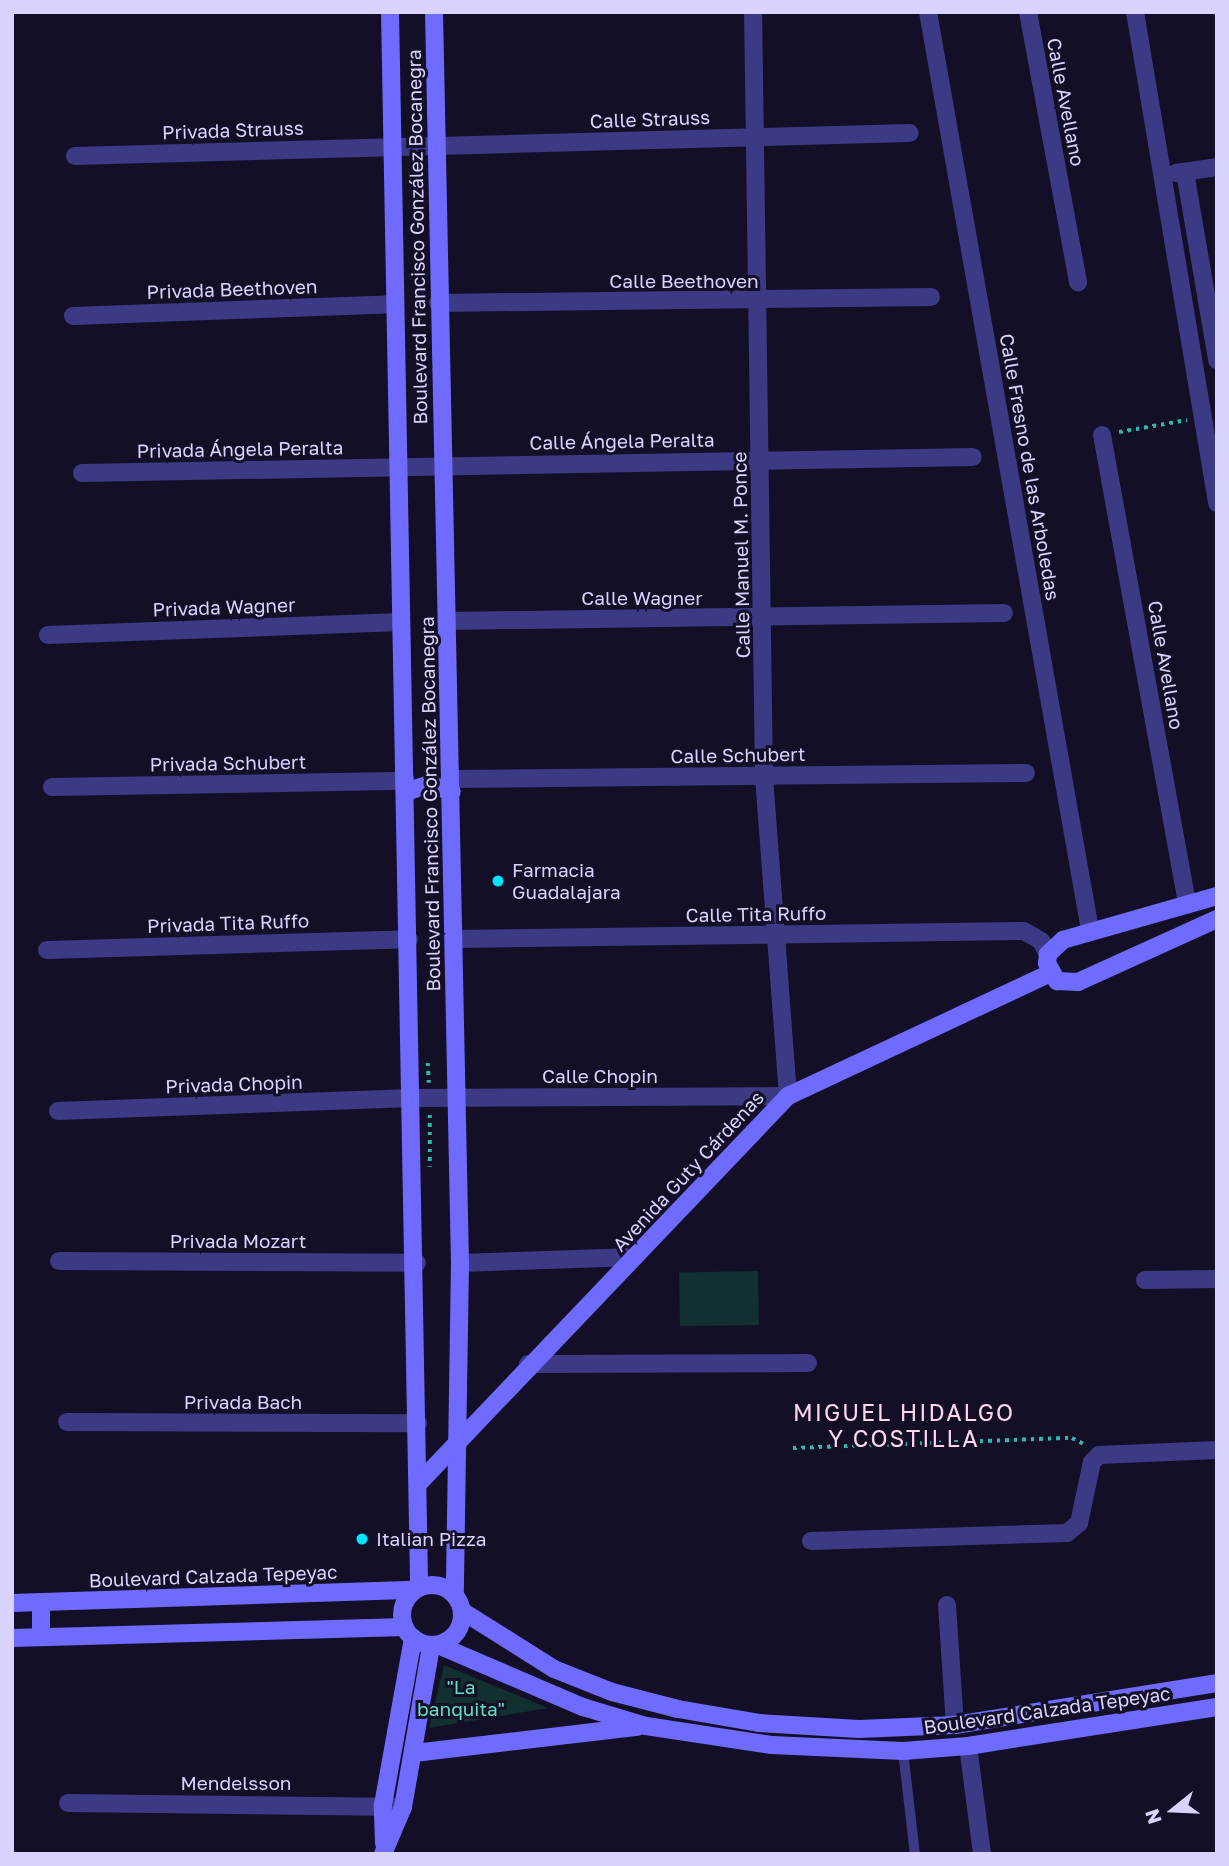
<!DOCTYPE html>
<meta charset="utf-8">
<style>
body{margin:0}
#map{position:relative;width:1229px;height:1866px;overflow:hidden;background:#130f26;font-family:"Golos Text",sans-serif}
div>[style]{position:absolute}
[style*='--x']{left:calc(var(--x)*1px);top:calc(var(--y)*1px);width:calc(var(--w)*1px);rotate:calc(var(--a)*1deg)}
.green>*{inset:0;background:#12302f;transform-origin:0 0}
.path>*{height:3.5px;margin-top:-1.75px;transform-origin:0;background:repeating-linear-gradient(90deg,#2fb8b0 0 3.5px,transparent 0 8.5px)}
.lane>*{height:10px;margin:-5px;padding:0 5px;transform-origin:5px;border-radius:5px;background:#3d3a85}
.street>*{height:18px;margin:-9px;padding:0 9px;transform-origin:9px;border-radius:9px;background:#3d3a85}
.secondary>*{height:18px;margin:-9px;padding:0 9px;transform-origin:9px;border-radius:9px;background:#6f6bff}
.secondary>.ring{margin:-9px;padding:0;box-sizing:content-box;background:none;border:18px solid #6f6bff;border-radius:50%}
.dots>*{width:19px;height:19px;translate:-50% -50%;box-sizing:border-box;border:4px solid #130f26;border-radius:50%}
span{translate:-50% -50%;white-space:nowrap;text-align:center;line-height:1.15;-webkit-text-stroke:6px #130f26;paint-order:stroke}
.street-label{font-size:19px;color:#d9d4ff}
.poi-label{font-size:19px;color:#d9d4ff}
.left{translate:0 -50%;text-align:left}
.park-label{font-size:19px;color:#5fe0c0}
.quarter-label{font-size:23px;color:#ffd6f0;letter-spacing:2px}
.frame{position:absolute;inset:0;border:14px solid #d9d4ff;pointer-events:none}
.north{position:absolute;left:1138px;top:1775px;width:70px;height:70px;-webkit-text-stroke:5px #130f26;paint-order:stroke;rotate:252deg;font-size:19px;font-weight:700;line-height:28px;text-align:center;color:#d9d4ff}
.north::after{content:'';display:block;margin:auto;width:24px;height:32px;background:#d9d4ff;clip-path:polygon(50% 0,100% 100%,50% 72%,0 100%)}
</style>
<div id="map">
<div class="green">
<i style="left:758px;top:1271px;width:54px;height:79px;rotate:89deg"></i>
<i style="clip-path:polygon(444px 1665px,548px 1708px,429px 1728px)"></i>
</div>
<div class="path">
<i style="--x:1119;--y:432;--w:69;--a:-10"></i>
<i style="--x:428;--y:1063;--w:20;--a:87"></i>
<i style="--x:430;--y:1115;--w:52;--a:90"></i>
<i style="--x:793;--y:1448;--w:279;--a:-2.1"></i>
<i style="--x:1072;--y:1438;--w:16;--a:27"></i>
</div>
<div class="lane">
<i style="--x:903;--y:1751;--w:104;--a:83.4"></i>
</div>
<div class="street">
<i style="--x:928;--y:12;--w:932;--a:79.99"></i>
<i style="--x:1028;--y:12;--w:275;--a:79.5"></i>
<i style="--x:1135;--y:12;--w:498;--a:80.5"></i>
<i style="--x:75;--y:156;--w:835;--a:-1.58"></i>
<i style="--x:1185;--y:172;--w:191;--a:80.3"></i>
<i style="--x:1176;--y:173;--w:41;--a:-8.3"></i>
<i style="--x:438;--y:303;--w:493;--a:-0.7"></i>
<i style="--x:73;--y:316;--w:321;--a:-2.1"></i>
<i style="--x:1102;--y:435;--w:477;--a:79.7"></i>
<i style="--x:82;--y:473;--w:891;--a:-1.03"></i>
<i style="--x:448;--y:621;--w:556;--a:-0.82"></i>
<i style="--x:48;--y:635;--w:352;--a:-2.1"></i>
<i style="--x:451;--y:779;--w:575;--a:-0.6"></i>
<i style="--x:52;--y:787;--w:354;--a:-1"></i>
<i style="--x:455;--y:939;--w:569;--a:-0.81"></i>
<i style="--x:1024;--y:931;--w:20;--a:30"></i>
<i style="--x:1041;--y:941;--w:15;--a:62"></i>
<i style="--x:47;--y:950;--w:362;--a:-1.7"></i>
<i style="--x:58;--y:1111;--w:354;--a:-2.1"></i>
<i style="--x:412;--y:1098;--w:376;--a:-0.3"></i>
<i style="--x:788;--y:1096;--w:321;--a:-94.3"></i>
<i style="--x:764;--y:776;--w:764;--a:-90.82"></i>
<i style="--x:59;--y:1261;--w:358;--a:0.3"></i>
<i style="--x:460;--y:1263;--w:175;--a:-2"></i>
<i style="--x:1145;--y:1280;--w:72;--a:-0.8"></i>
<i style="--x:528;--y:1364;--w:280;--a:-0.2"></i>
<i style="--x:67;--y:1422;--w:351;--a:0.2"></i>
<i style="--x:811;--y:1541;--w:256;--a:-1.8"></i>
<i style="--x:1067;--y:1533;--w:16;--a:-40"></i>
<i style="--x:1079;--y:1523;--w:62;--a:-78"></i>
<i style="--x:1092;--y:1462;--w:10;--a:-45"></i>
<i style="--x:1099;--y:1455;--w:118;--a:-2.4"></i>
<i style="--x:947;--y:1605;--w:120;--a:86.2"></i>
<i style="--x:968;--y:1746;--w:109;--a:82.6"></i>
<i style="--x:68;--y:1803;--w:335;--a:0.7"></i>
</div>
<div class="secondary">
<i style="--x:390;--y:12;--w:1574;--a:88.94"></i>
<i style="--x:434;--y:12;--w:1251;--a:88.81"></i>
<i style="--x:460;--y:1263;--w:331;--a:90.9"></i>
<i style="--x:406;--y:792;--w:24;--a:-19"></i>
<i style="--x:429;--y:784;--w:24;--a:19"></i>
<i style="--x:1217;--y:896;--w:160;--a:164.1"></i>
<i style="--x:1063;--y:940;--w:21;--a:137"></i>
<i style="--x:1048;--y:954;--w:9;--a:96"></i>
<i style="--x:1047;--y:963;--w:21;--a:61"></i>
<i style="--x:1057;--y:981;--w:21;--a:3"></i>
<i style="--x:1078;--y:982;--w:153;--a:-24.4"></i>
<i style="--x:418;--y:1484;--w:536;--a:-46.36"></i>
<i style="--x:788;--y:1096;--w:289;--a:-25.1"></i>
<i class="ring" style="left:402px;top:1585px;width:42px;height:42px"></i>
<i style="--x:12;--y:1603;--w:402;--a:-1.9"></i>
<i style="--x:462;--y:1611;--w:109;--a:32.2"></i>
<i style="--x:554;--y:1669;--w:62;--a:21.6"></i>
<i style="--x:612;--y:1692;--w:68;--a:14.4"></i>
<i style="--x:678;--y:1709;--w:82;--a:9.8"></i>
<i style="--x:759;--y:1723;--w:100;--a:3.4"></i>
<i style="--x:859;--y:1729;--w:96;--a:-2.4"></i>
<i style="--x:955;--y:1725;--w:265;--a:-9.1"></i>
<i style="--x:41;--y:1637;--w:35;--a:-90"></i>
<i style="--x:12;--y:1638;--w:393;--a:-1.6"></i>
<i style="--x:438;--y:1645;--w:158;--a:23.2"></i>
<i style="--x:583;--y:1707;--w:66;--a:16.8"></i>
<i style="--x:646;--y:1726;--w:127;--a:8.6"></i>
<i style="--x:772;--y:1745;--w:131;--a:2.6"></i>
<i style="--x:903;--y:1751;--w:65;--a:-4.4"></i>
<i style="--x:968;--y:1746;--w:252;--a:-8.9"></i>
<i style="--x:414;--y:1753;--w:225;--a:-6.7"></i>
<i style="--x:384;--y:1843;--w:38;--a:-92"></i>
<i style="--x:383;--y:1805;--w:170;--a:-79.8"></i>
<i style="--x:383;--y:1854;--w:51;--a:-66.9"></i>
<i style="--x:403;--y:1807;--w:163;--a:-80.1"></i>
</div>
<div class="dots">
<i style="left:498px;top:881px;background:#00e5ff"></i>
<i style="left:362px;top:1539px;background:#00e5ff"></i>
</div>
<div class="street-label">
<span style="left:1066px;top:102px;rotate:79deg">Calle Avellano</span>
<span style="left:650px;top:119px;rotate:-2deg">Calle Strauss</span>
<span style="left:233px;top:130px;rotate:-2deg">Privada Strauss</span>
<span style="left:417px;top:237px;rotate:-91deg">Boulevard Francisco González Bocanegra</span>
<span style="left:684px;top:281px">Calle Beethoven</span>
<span style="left:232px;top:289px;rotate:-2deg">Privada Beethoven</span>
<span style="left:622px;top:441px;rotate:-1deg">Calle Ángela Peralta</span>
<span style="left:240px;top:449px;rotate:-1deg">Privada Ángela Peralta</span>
<span style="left:1030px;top:467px;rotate:80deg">Calle Fresno de las Arboledas</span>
<span style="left:741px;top:555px;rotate:-91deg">Calle Manuel M. Ponce</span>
<span style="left:642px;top:598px">Calle Wagner</span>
<span style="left:224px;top:607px;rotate:-2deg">Privada Wagner</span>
<span style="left:1166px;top:665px;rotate:80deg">Calle Avellano</span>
<span style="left:738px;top:755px;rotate:-1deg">Calle Schubert</span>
<span style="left:228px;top:763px;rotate:-1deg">Privada Schubert</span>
<span style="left:430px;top:804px;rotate:-91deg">Boulevard Francisco González Bocanegra</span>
<span style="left:756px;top:914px;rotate:-1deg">Calle Tita Ruffo</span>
<span style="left:228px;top:923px;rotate:-2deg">Privada Tita Ruffo</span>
<span style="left:600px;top:1076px">Calle Chopin</span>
<span style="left:234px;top:1084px;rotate:-2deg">Privada Chopin</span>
<span style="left:688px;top:1171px;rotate:-47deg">Avenida Guty Cárdenas</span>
<span style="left:238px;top:1241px">Privada Mozart</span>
<span style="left:243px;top:1402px">Privada Bach</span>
<span style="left:213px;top:1576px;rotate:-2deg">Boulevard Calzada Tepeyac</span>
<span style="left:1047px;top:1710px;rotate:-8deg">Boulevard Calzada Tepeyac</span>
<span style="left:236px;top:1783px">Mendelsson</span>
</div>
<div class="poi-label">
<span class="left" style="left:512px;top:881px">Farmacia<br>Guadalajara</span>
<span class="left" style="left:376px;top:1539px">Italian Pizza</span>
</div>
<div class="park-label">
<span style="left:461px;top:1698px">"La<br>banquita"</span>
</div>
<div class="quarter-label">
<span style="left:904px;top:1425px">MIGUEL HIDALGO<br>Y COSTILLA</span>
</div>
<div class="frame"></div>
<div class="north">N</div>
</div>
